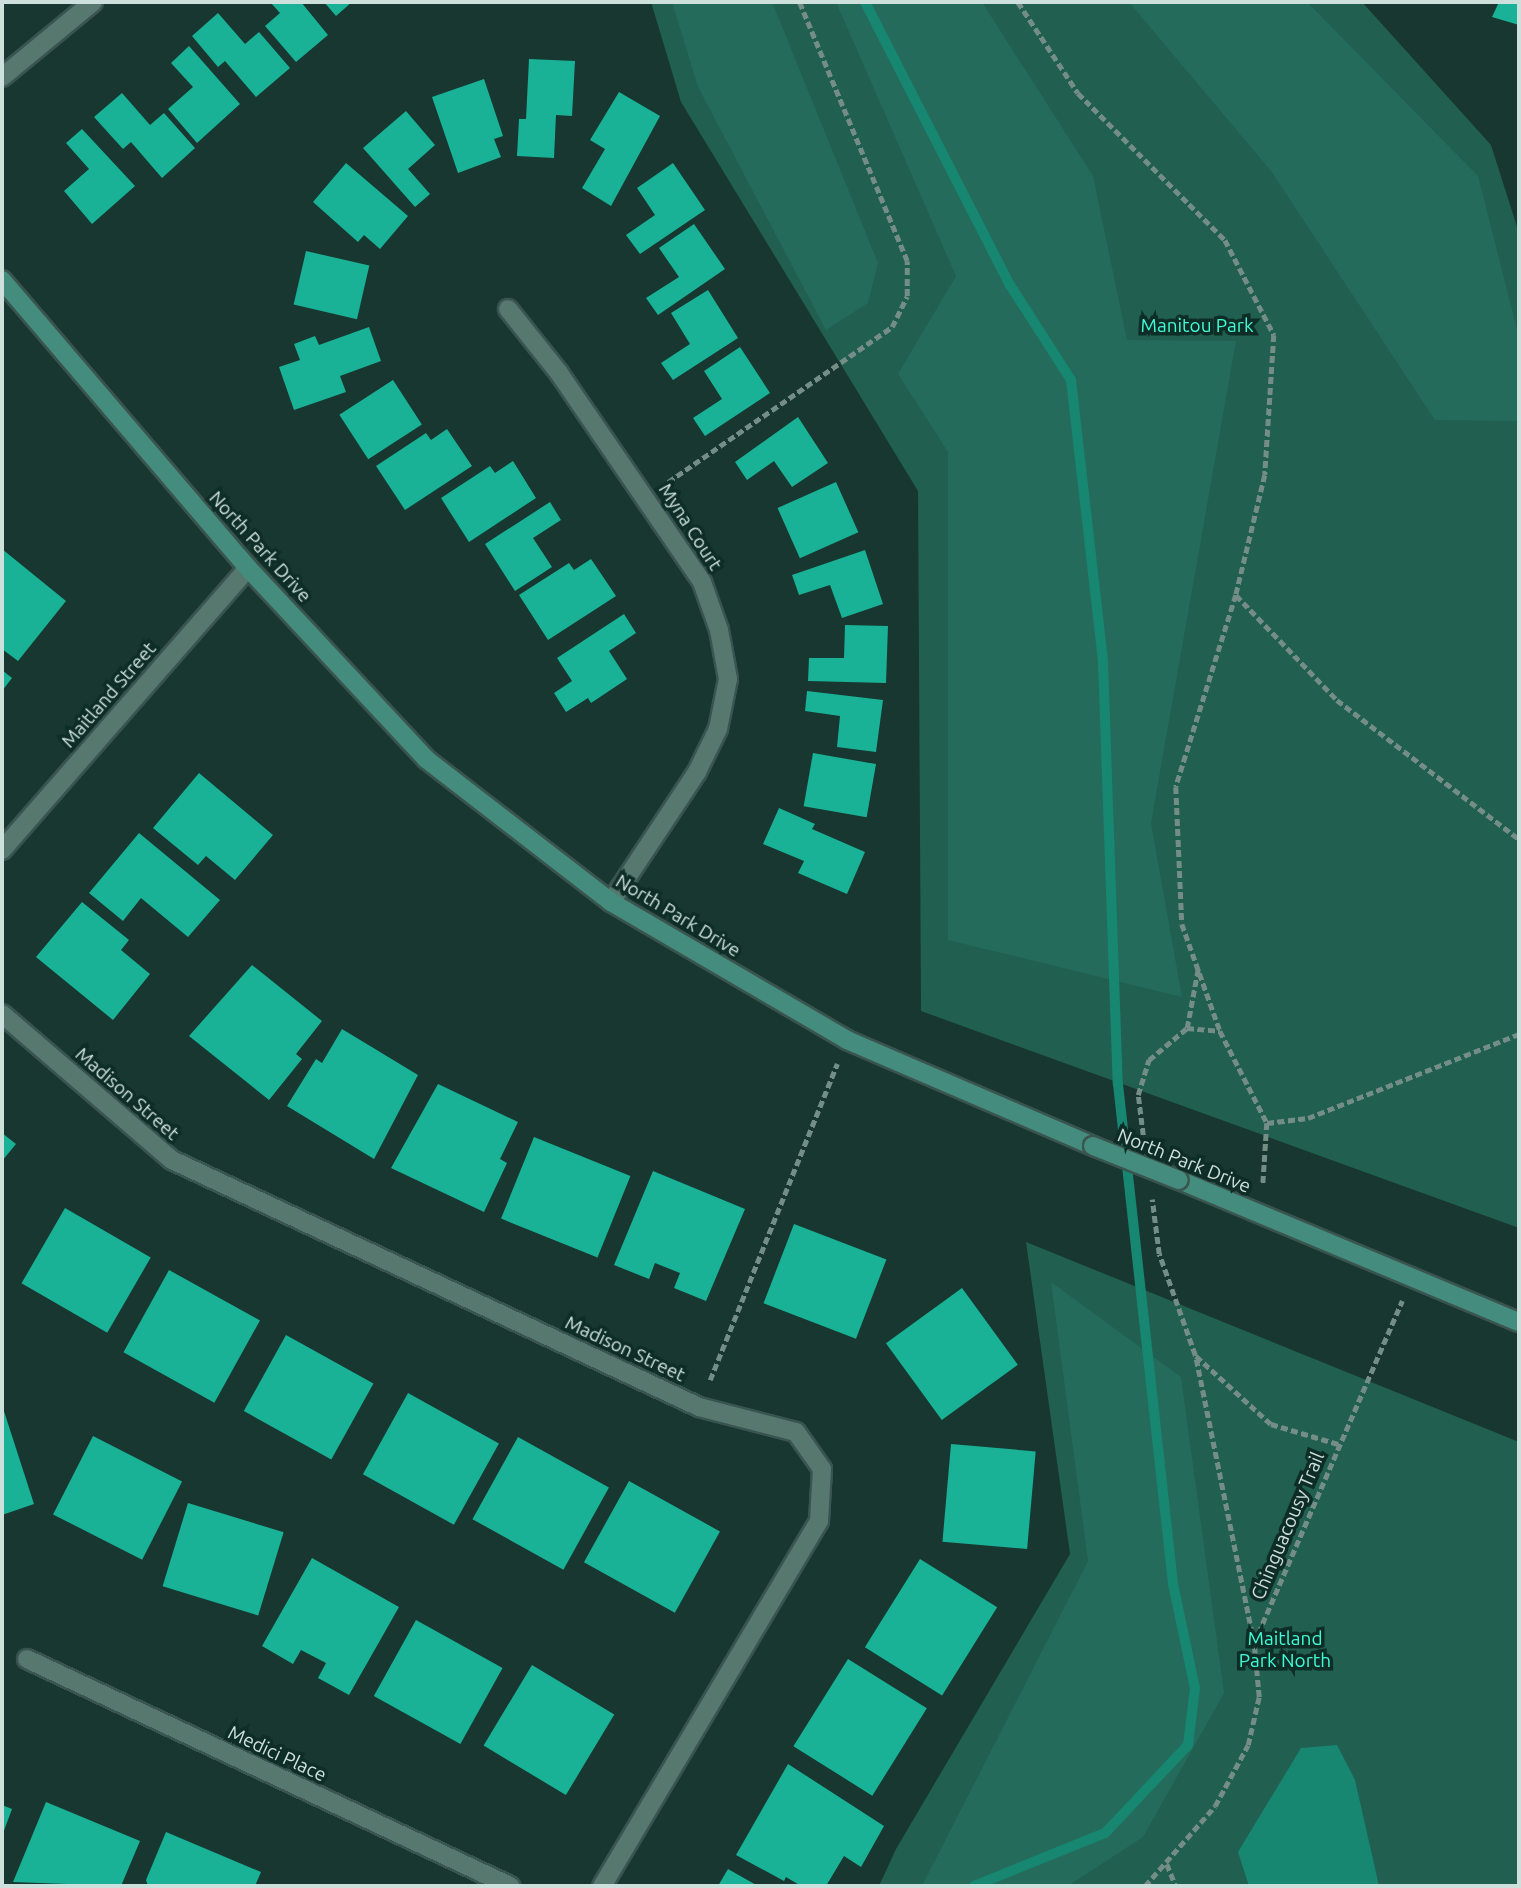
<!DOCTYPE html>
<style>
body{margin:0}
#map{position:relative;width:1521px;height:1888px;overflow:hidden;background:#173730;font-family:Ubuntu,sans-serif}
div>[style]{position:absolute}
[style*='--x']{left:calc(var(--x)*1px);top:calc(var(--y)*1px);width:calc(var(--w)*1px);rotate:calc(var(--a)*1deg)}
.green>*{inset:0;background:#215f51}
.forest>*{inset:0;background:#246b5b}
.water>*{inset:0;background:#178771}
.stream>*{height:10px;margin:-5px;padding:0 5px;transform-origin:5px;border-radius:5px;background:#178771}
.building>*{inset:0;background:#19b296;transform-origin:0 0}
.path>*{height:4.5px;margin-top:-2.25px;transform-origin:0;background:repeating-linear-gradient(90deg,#748d87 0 7px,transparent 0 10.5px)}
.roads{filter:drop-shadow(2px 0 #3a544f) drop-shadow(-2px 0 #3a544f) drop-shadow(0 2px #3a544f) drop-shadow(0 -2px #3a544f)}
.minor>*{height:18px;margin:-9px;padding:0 9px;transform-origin:9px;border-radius:9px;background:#57786f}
.secondary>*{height:18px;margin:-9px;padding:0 9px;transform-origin:9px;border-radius:9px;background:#448c7d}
.bridges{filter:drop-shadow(2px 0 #3a544f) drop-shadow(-2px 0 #3a544f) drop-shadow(0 2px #3a544f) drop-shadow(0 -2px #3a544f)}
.secondary-bridge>*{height:18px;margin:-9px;padding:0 9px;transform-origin:9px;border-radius:9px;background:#448c7d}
span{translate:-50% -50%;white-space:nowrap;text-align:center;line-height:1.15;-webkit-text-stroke:7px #0d2d26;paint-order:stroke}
.park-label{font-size:19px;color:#40fbd6}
.street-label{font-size:19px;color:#cee0db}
.frame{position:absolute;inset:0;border:4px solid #cee0db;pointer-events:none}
</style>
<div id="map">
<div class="green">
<i style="clip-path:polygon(651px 2px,1362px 2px,1491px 145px,1519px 233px,1519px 1228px,921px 1011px,918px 491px,681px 102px)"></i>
<i style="clip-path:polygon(1026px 1242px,1519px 1442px,1519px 1886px,879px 1886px,896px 1849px,1070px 1554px)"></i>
</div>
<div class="forest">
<i style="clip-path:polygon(672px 2px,772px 2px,878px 263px,868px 303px,826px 330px,698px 87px)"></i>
<i style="clip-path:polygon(836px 2px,982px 2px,1093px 176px,1127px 340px,1236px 341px,1151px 823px,1182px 997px,948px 940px,948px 452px,898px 374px,956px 276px)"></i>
<i style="clip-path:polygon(1129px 2px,1307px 2px,1478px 176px,1519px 337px,1519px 421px,1435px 420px,1271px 171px)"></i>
<i style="clip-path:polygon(1051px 1282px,1181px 1377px,1224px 1693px,1143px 1837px,1068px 1886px,922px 1886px,1088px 1561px)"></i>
</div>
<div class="water">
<i style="clip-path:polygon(1337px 1745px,1355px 1780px,1379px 1886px,1249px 1886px,1238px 1852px,1301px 1748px)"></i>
</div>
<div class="stream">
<i style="--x:865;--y:2;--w:318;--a:62.9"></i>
<i style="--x:1010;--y:285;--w:113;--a:57.3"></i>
<i style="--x:1071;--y:380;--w:284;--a:83.5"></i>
<i style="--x:1103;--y:662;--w:422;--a:88"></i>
<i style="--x:1118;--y:1084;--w:503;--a:83.72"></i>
<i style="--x:1173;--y:1584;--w:106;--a:78.1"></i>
<i style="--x:1195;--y:1688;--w:57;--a:97"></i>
<i style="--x:1188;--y:1745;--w:121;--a:133.3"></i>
<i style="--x:1105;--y:1833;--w:141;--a:158"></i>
</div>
<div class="building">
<i style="clip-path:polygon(270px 2px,301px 2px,328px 35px,296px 62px,265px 26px,280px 13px)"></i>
<i style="clip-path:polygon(324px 2px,352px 2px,336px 16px)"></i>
<i style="clip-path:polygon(1499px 2px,1519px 2px,1519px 25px,1492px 17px)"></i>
<i style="clip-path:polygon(218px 13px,245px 44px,259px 32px,290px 68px,256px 97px,225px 61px,218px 67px,192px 36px)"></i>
<i style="clip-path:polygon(189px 46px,240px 104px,197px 143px,168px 109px,193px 87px,171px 63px)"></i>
<i style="clip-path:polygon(529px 59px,575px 61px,572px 116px,556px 115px,554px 158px,517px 156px,519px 119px,526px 119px)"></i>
<i style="clip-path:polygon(484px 79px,503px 136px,494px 139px,501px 157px,458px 173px,432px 97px)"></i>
<i style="clip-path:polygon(619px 92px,660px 116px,611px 206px,582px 188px,605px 149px,590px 140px)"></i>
<i style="clip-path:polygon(122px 93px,150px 125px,164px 113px,195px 148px,162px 178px,131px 142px,123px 149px,94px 117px)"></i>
<i style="clip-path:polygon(406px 111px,435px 145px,408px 169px,430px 194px,415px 207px,363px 148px)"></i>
<i style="clip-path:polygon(82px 129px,135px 186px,92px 224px,64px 191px,89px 169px,66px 143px)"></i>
<i style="clip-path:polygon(346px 163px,408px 216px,380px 249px,364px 235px,358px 242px,313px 202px)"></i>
<i style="clip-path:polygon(673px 163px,705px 210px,640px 254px,626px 235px,655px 215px,637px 188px)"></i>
<i style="clip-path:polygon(694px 224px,725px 269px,658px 315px,646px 298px,679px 277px,659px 248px)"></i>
<i style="left:306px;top:251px;width:65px;height:55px;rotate:13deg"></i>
<i style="clip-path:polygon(708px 290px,738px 338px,673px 380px,661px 363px,690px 344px,671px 313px)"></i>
<i style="clip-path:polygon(369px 327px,381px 361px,340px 376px,346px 392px,294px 410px,279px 367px,300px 360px,294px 344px,315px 336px,319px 345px)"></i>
<i style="clip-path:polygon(740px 347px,770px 393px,705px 436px,693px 418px,722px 399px,704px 371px)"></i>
<i style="left:393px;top:380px;width:53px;height:64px;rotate:57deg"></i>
<i style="clip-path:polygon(798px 417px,828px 463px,792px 487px,774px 461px,747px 480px,735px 462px)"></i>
<i style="clip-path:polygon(447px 429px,472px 466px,405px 510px,376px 466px,426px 433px,431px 440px)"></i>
<i style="clip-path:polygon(513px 461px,536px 498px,469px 542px,441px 498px,490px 466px,495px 473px)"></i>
<i style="left:836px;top:482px;width:55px;height:64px;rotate:66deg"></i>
<i style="clip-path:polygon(550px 502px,561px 520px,533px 538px,552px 567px,515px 591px,485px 544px)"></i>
<i style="clip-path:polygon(2px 549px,66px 601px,18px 661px,2px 649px)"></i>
<i style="clip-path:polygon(865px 550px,883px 604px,842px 618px,830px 585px,799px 595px,792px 575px)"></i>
<i style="clip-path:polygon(591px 559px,616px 596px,548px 640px,519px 595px,569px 563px,574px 570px)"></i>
<i style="clip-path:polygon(624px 614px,636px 633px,609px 651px,627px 679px,591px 703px,588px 698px,566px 712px,554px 693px,572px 681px,557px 658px)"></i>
<i style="clip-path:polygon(845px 625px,888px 626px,886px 683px,808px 681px,809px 658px,844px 658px)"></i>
<i style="clip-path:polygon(2px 670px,12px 678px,2px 691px)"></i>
<i style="clip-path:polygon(807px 691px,883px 700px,876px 752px,837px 747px,840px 716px,805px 711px)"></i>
<i style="left:813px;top:753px;width:64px;height:54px;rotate:10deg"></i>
<i style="clip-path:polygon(199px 773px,273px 835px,235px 880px,206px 856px,198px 865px,153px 828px)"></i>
<i style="clip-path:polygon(779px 808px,815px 824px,812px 829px,865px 852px,847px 894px,798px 873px,804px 861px,763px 844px)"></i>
<i style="clip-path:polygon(139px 833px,220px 900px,188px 937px,141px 898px,123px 921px,89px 893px)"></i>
<i style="clip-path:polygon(82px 902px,129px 940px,121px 950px,150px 974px,113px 1020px,36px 957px)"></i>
<i style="clip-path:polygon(252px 965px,322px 1021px,296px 1054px,302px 1059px,269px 1100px,189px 1036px)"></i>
<i style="clip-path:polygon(342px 1029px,418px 1075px,374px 1159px,287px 1106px,316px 1059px,322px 1063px)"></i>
<i style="clip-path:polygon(438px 1084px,518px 1122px,500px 1159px,507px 1163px,484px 1212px,391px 1168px)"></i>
<i style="clip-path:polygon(2px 1133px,16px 1144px,2px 1161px)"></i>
<i style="left:534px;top:1137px;width:104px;height:88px;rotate:22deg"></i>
<i style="clip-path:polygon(653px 1171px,745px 1209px,706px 1301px,674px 1288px,680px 1273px,655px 1263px,649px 1279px,614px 1265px)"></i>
<i style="left:65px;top:1208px;width:99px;height:87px;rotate:30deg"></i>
<i style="left:794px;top:1224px;width:99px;height:85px;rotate:21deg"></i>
<i style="left:169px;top:1270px;width:104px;height:94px;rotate:29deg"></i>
<i style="left:962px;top:1288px;width:95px;height:94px;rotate:54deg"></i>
<i style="left:286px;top:1335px;width:100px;height:87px;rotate:29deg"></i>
<i style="left:408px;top:1393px;width:104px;height:93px;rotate:29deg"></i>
<i style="clip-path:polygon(2px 1405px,34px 1504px,2px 1515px)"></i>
<i style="left:93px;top:1436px;width:100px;height:88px;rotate:27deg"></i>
<i style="left:518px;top:1437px;width:104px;height:94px;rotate:29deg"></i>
<i style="left:951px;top:1444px;width:85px;height:98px;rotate:5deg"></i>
<i style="left:629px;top:1481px;width:104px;height:93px;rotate:29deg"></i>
<i style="left:188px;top:1503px;width:100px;height:87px;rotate:17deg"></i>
<i style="clip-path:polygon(312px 1558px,399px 1607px,349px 1695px,318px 1678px,326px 1663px,301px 1650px,293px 1664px,262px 1646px)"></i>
<i style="left:920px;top:1559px;width:91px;height:104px;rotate:32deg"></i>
<i style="left:416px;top:1620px;width:99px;height:87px;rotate:29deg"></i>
<i style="left:848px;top:1659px;width:93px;height:103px;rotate:32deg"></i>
<i style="left:532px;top:1665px;width:96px;height:94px;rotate:31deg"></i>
<i style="clip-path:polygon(788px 1764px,884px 1826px,861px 1867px,844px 1856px,826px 1886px,801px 1886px,786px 1877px,784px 1881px,736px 1855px)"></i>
<i style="clip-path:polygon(46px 1802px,140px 1841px,121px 1886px,13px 1882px)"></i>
<i style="clip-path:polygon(2px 1805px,12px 1809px,2px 1836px)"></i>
<i style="clip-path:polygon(166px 1832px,261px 1872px,255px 1886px,148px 1886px,146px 1880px)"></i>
<i style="clip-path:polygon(728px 1869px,758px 1886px,718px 1886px)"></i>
</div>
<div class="path">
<i style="--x:1018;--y:2;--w:109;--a:56.6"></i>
<i style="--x:1078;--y:93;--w:208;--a:45"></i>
<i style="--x:1225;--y:240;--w:107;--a:62.7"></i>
<i style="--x:1274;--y:335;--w:140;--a:93.7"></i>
<i style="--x:1265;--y:475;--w:123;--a:103.6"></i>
<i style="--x:1236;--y:595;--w:201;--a:107.4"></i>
<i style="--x:1176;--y:787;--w:137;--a:87.5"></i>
<i style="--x:1182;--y:924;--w:114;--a:70.4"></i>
<i style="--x:1220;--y:1031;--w:103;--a:62.9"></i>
<i style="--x:1267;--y:1123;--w:62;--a:93.7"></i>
<i style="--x:668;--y:482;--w:272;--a:-34.7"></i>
<i style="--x:892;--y:327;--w:34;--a:-64"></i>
<i style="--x:907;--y:296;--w:35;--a:-90"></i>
<i style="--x:907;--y:261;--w:281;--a:-112.6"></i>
<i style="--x:1236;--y:595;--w:146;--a:46.1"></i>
<i style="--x:1337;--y:700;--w:229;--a:37.4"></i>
<i style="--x:1187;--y:1028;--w:33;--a:5"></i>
<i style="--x:1267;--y:1123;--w:41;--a:-7"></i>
<i style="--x:1308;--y:1118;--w:227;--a:-21.7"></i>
<i style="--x:1143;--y:1135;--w:40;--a:-97.1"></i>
<i style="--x:1138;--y:1095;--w:37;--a:-73"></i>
<i style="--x:1149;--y:1060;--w:50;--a:-40.1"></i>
<i style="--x:1187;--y:1028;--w:60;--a:-79.4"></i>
<i style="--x:1196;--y:1356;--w:101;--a:42.2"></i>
<i style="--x:1271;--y:1424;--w:70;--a:16.6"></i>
<i style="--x:710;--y:1380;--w:341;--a:-68.1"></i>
<i style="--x:1254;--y:1643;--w:373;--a:-66.6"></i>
<i style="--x:1167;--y:1864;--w:24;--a:68"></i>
<i style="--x:1145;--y:1886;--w:106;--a:-48.8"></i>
<i style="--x:1215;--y:1806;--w:69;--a:-61.6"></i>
<i style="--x:1248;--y:1745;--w:49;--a:-77.1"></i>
<i style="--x:1259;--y:1697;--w:53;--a:-95.4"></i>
<i style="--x:1254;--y:1644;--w:295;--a:-101.5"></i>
<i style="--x:1195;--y:1355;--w:107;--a:-109.6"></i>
<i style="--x:1159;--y:1254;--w:55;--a:-97.3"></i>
</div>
<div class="roads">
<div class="minor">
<i style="--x:2;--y:77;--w:118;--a:-39.5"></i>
<i style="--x:508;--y:309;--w:82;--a:51.4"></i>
<i style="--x:559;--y:373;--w:253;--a:55.6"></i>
<i style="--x:702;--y:582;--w:51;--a:70.5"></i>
<i style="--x:719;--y:630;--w:50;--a:79.6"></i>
<i style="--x:728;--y:679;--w:51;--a:101.3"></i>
<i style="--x:718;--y:729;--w:48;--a:116"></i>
<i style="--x:697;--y:772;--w:156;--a:123.5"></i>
<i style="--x:2;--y:850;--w:374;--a:-48.9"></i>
<i style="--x:2;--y:1014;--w:224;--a:40.7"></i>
<i style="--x:172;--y:1160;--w:582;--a:25.11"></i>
<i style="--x:699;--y:1407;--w:100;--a:14.5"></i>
<i style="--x:796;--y:1432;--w:45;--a:54.9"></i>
<i style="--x:822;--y:1469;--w:52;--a:93.3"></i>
<i style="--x:819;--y:1521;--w:425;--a:120.7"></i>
<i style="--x:27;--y:1659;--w:534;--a:25.17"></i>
</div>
<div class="secondary">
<i style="--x:2;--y:280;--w:379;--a:49.5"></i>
<i style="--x:248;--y:568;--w:261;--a:47"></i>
<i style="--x:426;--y:759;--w:234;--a:37.7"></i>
<i style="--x:611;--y:902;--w:273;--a:30.3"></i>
<i style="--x:847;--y:1040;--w:268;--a:23.3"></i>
<i style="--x:1179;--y:1180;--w:368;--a:22.7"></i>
</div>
</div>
<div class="bridges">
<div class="secondary-bridge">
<i style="--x:1093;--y:1146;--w:92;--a:21.6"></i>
</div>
</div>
<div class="park-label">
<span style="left:1197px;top:326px">Manitou Park</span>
<span style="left:1285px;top:1650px">Maitland<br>Park North</span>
</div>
<div class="street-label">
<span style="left:690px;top:527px;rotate:57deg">Myna Court</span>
<span style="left:260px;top:547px;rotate:48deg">North Park Drive</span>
<span style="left:109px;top:695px;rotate:-49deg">Maitland Street</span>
<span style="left:678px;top:916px;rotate:31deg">North Park Drive</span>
<span style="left:127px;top:1094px;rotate:41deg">Madison Street</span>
<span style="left:1184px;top:1161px;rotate:22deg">North Park Drive</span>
<span style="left:625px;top:1349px;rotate:25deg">Madison Street</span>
<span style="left:1288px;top:1526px;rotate:-67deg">Chinguacousy Trail</span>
<span style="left:277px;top:1754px;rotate:25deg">Medici Place</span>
</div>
<div class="frame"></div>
</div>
